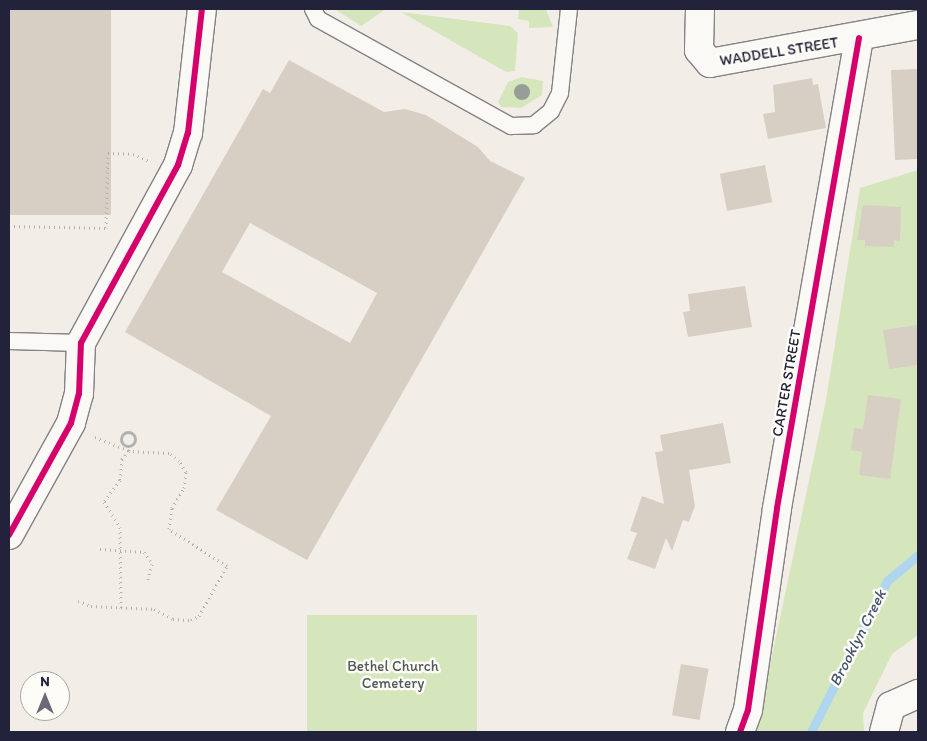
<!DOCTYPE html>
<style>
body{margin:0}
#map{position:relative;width:927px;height:741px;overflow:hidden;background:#f2eee7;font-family:Itim,sans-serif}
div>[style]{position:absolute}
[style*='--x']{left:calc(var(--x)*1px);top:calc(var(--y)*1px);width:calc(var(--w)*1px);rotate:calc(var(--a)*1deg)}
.green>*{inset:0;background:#d5e6bc;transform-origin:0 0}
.stream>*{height:9px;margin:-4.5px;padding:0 4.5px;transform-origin:4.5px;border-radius:4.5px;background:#b0d6ef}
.building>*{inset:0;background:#d8cfc4;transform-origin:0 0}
.path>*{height:3px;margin-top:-1.5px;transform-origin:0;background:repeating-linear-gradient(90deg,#b2b2b3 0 1px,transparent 0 5px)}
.path>.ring{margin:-1.5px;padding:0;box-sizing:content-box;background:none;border:3px solid #b2b2b3;border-radius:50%}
.roads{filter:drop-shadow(1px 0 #848284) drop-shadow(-1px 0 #848284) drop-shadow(0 1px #848284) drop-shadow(0 -1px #848284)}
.lane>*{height:16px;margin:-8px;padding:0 8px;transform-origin:8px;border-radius:8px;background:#faf9f6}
.street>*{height:28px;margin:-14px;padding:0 14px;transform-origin:14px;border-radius:14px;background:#faf9f6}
.cycleway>*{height:6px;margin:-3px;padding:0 3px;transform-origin:3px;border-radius:3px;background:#d6006c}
.trees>*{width:16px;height:16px;margin:-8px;border-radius:50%;background:#999d98}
span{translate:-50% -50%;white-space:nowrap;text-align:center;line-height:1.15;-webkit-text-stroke:5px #fdfcf7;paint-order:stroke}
.street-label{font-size:15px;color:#22223b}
.park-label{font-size:15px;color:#515b57}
.water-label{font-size:16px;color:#445572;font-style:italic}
.frame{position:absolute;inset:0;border:10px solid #22223b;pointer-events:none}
.north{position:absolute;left:20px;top:671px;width:50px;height:50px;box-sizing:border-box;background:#fdfcf7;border:1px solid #a5a5ac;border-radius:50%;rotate:0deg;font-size:14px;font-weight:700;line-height:20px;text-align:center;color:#22223b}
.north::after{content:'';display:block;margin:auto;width:18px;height:22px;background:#6b6977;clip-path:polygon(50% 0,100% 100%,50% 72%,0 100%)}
</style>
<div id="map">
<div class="green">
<i style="clip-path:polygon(335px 9px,386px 9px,361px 26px)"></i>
<i style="clip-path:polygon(519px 9px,546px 9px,553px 27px,529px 28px,529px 21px,518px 19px)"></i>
<i style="clip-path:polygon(401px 12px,510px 26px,518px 33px,515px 71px,506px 72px)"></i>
<i style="clip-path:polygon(522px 77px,543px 81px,542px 95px,521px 108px,501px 107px,498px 102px,508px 82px)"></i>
<i style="clip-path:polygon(918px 170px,918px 635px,892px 654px,863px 713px,864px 732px,756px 732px,826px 400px,860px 188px)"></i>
<i style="left:307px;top:615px;width:170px;height:117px"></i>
</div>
<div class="stream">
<i style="--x:811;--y:732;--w:169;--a:-63.3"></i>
<i style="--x:887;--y:581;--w:40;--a:-40"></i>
</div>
<div class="building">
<i style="left:9px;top:9px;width:102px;height:206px"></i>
<i style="clip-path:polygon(evenodd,289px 60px,384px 112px,405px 109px,426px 115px,478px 147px,490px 161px,525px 178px,307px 560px,216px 510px,271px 416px,125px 332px,263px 89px,270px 93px,289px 60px,250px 223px,377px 293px,350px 343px,222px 272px,250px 223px)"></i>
<i style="clip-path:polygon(918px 69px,918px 159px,895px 160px,891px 70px)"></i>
<i style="clip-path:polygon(812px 78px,813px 85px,818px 84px,826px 128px,768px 139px,763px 114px,775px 112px,773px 85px)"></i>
<i style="left:765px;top:165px;width:38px;height:46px;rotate:79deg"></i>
<i style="clip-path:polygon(863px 205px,901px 207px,900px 241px,894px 240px,894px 247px,865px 246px,865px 240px,857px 240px)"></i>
<i style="clip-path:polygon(745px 286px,752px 327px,688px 337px,683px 312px,690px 311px,688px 294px)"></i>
<i style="clip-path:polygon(918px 325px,918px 365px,889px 369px,883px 330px)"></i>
<i style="clip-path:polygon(868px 395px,901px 399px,890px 479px,859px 475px,862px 452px,851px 450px,854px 428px,863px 429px)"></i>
<i style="clip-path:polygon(723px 423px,731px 463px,689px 470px,695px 506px,689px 522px,683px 520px,672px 551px,666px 538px,655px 569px,627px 559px,637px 533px,630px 531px,642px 496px,664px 504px,655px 452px,663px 451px,660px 435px)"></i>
<i style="left:681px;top:664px;width:28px;height:52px;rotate:10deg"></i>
</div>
<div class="path">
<i style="--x:9;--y:226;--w:97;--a:1.2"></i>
<i style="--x:106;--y:228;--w:75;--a:-88.5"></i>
<i style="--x:108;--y:153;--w:25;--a:2"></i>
<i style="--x:133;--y:154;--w:17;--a:24"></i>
<i class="ring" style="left:121px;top:432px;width:11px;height:11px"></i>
<i style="--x:95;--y:437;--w:37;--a:22"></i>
<i style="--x:129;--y:451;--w:11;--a:131"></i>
<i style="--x:122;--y:459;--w:21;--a:95"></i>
<i style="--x:120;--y:480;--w:27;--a:126"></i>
<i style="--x:104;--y:502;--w:30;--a:57"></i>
<i style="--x:120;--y:527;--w:82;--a:89.3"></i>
<i style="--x:100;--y:549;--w:44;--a:3.9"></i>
<i style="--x:144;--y:552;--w:14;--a:56"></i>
<i style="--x:152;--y:564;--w:16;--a:105"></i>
<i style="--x:78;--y:601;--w:14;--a:21"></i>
<i style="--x:91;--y:606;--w:63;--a:2.7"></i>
<i style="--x:154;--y:609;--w:21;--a:28"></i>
<i style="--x:173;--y:619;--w:18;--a:3"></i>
<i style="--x:191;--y:620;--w:9;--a:-27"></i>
<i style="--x:199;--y:616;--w:57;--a:-60.8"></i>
<i style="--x:227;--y:566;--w:69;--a:-147.5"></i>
<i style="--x:169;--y:529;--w:21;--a:-82"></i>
<i style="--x:172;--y:508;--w:23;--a:-59"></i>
<i style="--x:184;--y:488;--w:16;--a:-83"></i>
<i style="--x:186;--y:472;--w:13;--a:-122"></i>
<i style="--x:179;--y:461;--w:13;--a:-141"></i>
<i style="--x:169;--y:453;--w:40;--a:-177.1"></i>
<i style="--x:129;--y:451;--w:5;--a:-101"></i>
</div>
<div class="roads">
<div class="lane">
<i style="--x:313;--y:9;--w:11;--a:63"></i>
<i style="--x:318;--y:19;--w:221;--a:29"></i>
<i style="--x:511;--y:126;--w:23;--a:-2"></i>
<i style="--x:534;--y:125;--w:22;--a:-39"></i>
<i style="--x:551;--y:111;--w:20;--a:-63"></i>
<i style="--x:560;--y:93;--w:84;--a:-83.9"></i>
<i style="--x:9;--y:341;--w:72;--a:1.6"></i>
</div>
<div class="street">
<i style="--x:700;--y:9;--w:41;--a:91.4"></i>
<i style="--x:699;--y:50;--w:17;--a:50"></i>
<i style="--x:710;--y:63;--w:211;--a:-10.4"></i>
<i style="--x:9;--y:535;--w:128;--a:-61"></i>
<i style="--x:71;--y:423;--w:30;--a:-75"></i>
<i style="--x:79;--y:394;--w:51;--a:-87.8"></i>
<i style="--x:81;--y:343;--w:203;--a:-61.4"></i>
<i style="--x:178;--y:165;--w:34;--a:-73"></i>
<i style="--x:188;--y:133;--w:125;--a:-83.6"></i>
<i style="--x:740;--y:732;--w:23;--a:-70"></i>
<i style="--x:748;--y:710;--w:204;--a:-81.8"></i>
<i style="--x:777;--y:508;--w:477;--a:-80.1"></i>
<i style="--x:884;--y:732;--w:27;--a:-75"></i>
<i style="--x:891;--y:706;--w:30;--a:-24"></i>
</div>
</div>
<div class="cycleway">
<i style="--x:9;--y:535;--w:128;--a:-61"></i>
<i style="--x:71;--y:423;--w:30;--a:-75"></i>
<i style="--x:79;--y:394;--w:51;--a:-87.8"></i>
<i style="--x:81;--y:343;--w:203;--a:-61.4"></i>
<i style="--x:178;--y:165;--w:34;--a:-73"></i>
<i style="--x:188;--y:133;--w:125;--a:-83.6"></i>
<i style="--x:740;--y:732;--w:23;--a:-70"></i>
<i style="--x:748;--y:710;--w:204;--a:-81.8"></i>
<i style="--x:777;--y:508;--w:477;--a:-80.1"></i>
</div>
<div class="trees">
<i style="left:522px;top:92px"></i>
</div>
<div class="street-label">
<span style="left:779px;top:52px;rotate:-9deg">WADDELL STREET</span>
<span style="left:787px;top:383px;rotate:-80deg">CARTER STREET</span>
</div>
<div class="park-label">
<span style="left:393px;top:675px">Bethel Church<br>Cemetery</span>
</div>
<div class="water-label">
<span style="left:858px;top:638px;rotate:-63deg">Brooklyn Creek</span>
</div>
<div class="frame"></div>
<div class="north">N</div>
</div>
